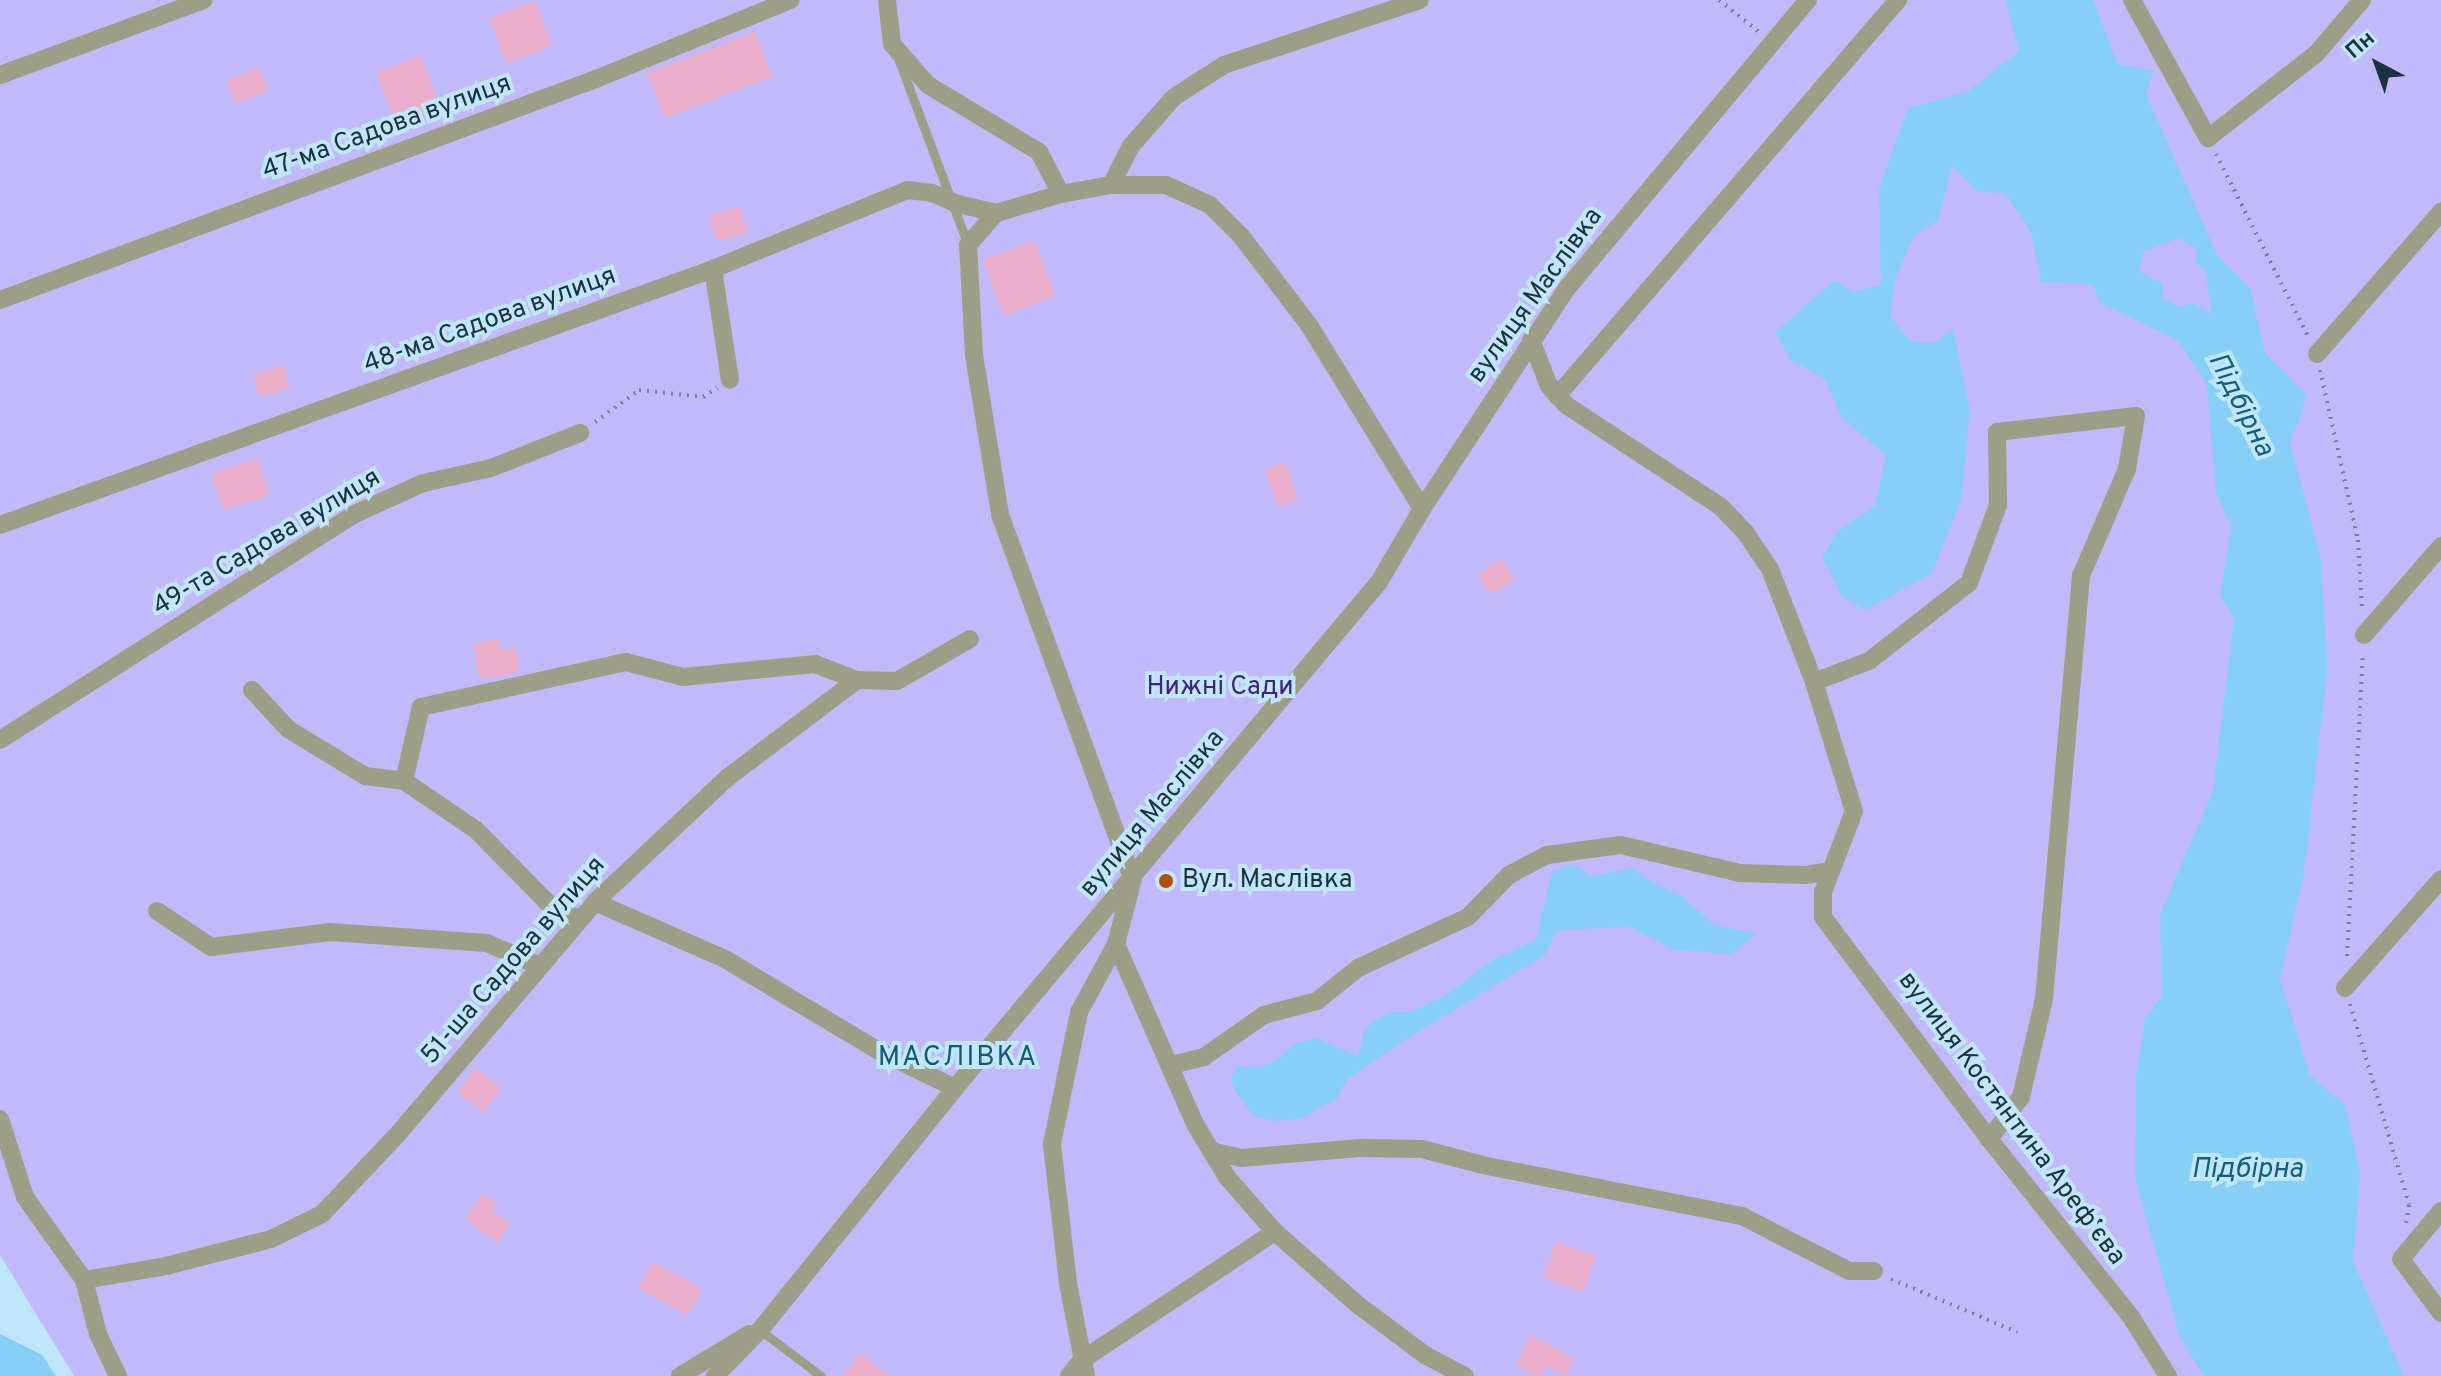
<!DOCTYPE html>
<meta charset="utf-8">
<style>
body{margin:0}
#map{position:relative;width:2441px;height:1376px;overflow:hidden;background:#c1e6f9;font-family:Overpass,sans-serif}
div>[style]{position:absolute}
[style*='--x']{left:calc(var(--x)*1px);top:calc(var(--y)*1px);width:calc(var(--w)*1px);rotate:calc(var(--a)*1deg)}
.green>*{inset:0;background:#c2b9fa}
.water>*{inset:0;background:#85d0f4}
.building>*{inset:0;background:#eaaec9;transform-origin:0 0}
.path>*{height:4px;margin-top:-2px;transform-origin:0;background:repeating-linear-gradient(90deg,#698999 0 2px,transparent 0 8px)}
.lane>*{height:9px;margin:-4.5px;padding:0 4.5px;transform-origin:4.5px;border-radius:4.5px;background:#9d9e86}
.street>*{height:18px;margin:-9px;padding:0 9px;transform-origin:9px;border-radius:9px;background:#9d9e86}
.dots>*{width:22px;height:22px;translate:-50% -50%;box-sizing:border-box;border:4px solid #c1e6f9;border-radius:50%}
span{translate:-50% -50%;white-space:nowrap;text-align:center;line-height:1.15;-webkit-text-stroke:8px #c1e6f9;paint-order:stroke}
.street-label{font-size:26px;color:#193340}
.park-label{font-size:26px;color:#3e247e}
.poi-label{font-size:26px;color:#193340}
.left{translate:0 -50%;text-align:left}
.water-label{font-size:28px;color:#11607f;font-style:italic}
.neighbourhood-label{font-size:28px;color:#165974;letter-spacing:2px}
.north{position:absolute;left:2337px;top:24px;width:80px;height:80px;-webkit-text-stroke:6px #c1e6f9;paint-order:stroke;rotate:319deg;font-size:22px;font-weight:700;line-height:32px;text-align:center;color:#193340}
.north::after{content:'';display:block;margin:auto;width:28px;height:36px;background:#193340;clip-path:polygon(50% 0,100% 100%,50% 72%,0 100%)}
</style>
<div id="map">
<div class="green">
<i style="clip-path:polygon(0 0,2441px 0,2441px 1376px,74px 1376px,0 1255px)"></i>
</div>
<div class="water">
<i style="clip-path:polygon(evenodd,2005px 0,2093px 0,2118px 64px,2153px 71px,2146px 94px,2217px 255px,2250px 288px,2265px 353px,2307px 396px,2290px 443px,2321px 558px,2327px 672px,2304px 873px,2280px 979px,2310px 1075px,2346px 1106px,2360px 1175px,2353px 1262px,2404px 1376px,2204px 1376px,2180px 1337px,2135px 1179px,2136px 1077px,2145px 1018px,2162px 997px,2160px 915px,2213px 791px,2234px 619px,2220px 594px,2231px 526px,2216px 493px,2207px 383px,2177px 340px,2099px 302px,2093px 284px,2041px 282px,2031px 232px,2005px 193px,1978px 192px,1952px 166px,1938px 221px,1914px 235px,1896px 277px,1890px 316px,1910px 341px,1933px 343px,1953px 330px,1970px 410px,1961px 501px,1932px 573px,1866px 610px,1842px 597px,1822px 557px,1838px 531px,1875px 506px,1886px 455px,1842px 418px,1825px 379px,1791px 360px,1775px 332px,1835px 280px,1853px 292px,1881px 285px,1879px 189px,1908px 108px,1967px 92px,2019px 51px,2005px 0,2180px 238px,2197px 249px,2196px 264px,2205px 269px,2212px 314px,2192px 303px,2181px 307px,2162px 298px,2163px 284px,2139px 271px,2144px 251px,2180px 238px)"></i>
<i style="clip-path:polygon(1573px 864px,1591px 876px,1633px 868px,1644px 878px,1682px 896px,1714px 925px,1756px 934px,1731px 954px,1675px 950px,1630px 927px,1557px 930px,1545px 955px,1406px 1039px,1348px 1079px,1337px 1099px,1300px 1119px,1274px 1121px,1253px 1115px,1236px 1093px,1231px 1079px,1237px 1066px,1258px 1068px,1277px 1060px,1294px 1044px,1317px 1038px,1358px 1056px,1364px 1033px,1373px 1021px,1392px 1012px,1411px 1012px,1446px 995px,1494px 959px,1536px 940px,1552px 872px)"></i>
<i style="clip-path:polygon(0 1334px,42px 1355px,56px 1376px,0 1376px)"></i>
</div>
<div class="building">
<i style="left:535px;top:1px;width:48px;height:49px;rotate:69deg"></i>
<i style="left:755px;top:32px;width:48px;height:115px;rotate:69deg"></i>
<i style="left:421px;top:56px;width:56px;height:47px;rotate:70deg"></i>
<i style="left:259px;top:68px;width:24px;height:35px;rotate:68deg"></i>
<i style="left:740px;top:207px;width:27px;height:32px;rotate:75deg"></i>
<i style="left:1035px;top:241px;width:59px;height:55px;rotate:70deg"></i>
<i style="left:284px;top:366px;width:23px;height:32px;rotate:75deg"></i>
<i style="left:258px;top:459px;width:38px;height:48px;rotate:73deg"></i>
<i style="left:1286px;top:462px;width:39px;height:22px;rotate:72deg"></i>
<i style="left:1501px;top:559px;width:24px;height:28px;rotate:55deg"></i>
<i style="clip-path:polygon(498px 639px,500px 650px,516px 648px,520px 672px,479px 679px,474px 643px)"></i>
<i style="left:476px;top:1068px;width:33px;height:30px;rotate:39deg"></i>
<i style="clip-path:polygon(483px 1194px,496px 1204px,492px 1210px,510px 1224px,497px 1242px,465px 1218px)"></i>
<i style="left:1556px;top:1242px;width:42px;height:38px;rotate:19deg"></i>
<i style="left:653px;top:1262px;width:56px;height:30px;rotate:29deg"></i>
<i style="clip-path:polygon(1532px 1335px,1575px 1359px,1565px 1376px,1547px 1365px,1541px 1376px,1535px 1376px,1515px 1365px)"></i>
<i style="clip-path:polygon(861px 1353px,889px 1376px,842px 1376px)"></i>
</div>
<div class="path">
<i style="--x:1719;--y:0;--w:50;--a:38.5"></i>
<i style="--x:2216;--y:154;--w:204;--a:63.2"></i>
<i style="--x:2320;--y:370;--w:174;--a:77.4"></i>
<i style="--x:2358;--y:540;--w:69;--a:86.7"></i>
<i style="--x:595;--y:422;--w:54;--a:-36"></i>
<i style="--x:639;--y:390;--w:64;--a:6.2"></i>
<i style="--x:703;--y:397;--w:17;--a:-33"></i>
<i style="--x:2347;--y:956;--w:302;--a:-87"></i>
<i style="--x:2350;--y:1004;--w:209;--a:73.6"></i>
<i style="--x:2409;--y:1205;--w:18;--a:99"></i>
<i style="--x:1891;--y:1279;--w:137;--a:22.8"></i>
</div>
<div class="lane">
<i style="--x:898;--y:58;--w:200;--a:69.5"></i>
<i style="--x:760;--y:1330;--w:76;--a:37"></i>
</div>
<div class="street">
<i style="--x:887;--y:0;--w:44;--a:83.5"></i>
<i style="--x:892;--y:44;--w:55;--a:48.7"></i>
<i style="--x:928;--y:85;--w:130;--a:31.1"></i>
<i style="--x:1039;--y:152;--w:47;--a:62.4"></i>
<i style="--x:2132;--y:0;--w:158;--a:61.2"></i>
<i style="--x:2208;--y:138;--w:137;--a:-37.9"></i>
<i style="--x:2316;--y:54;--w:71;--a:-49.6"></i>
<i style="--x:0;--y:75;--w:217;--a:-20.2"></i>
<i style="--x:1111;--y:185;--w:44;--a:-62.9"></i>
<i style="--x:1131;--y:146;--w:65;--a:-48.7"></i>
<i style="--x:1174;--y:97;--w:59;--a:-32.6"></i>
<i style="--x:1224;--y:65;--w:206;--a:-18.3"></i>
<i style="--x:713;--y:269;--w:112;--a:81.3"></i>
<i style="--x:0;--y:300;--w:636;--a:-20.35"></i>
<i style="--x:596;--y:79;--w:210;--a:-22.1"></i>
<i style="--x:1531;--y:340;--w:49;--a:68.6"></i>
<i style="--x:1549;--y:386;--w:25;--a:48"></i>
<i style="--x:1566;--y:405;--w:184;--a:33.3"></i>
<i style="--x:1720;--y:506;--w:36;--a:46"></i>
<i style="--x:1745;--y:532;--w:45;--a:56"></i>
<i style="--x:1770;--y:569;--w:121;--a:68.7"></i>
<i style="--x:1814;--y:682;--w:135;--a:72.8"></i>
<i style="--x:1854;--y:811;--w:87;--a:110.9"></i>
<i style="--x:1823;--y:892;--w:25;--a:90"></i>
<i style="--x:1823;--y:917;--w:277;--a:53.2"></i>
<i style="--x:1989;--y:1139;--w:228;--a:51.4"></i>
<i style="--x:2131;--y:1317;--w:70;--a:57.9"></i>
<i style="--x:2317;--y:354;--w:189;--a:-48.9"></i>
<i style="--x:1557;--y:396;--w:523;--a:-49.27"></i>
<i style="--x:0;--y:525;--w:758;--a:-19.75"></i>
<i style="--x:713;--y:269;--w:210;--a:-22.1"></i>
<i style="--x:908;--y:190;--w:24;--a:7"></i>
<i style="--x:932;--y:193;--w:28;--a:23"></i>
<i style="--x:958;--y:204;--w:39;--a:13"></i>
<i style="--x:2364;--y:635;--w:118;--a:-49.1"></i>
<i style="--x:1814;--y:682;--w:59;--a:-20.9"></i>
<i style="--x:1869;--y:661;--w:127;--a:-38"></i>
<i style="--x:1969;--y:583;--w:83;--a:-69.6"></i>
<i style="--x:1998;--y:505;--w:73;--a:-90.8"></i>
<i style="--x:1997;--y:432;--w:140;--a:-6.6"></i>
<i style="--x:2136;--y:416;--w:54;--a:99.6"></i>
<i style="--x:2127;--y:469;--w:116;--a:113.3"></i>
<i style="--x:2081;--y:576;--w:425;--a:95"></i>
<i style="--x:2044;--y:999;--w:101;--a:103.2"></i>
<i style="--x:2021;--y:1097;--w:53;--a:127.3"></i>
<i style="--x:252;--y:690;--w:53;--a:47.3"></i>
<i style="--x:288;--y:729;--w:90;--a:31.4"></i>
<i style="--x:365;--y:776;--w:39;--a:7"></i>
<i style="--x:404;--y:781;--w:76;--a:-77.1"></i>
<i style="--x:421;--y:707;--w:210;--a:-12.4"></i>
<i style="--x:626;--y:662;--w:59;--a:14.7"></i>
<i style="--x:683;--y:677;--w:133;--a:-5.6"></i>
<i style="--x:815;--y:664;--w:45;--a:20.9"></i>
<i style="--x:0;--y:740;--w:423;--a:-32.5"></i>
<i style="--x:357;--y:513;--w:72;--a:-24.4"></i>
<i style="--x:423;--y:483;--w:70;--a:-12.4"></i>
<i style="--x:491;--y:468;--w:96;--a:-21.5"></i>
<i style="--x:404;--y:781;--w:87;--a:34.2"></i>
<i style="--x:476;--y:830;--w:103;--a:45.4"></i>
<i style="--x:548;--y:903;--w:36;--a:28"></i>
<i style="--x:1133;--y:880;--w:389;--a:-110"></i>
<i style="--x:1000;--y:514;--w:161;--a:-99.3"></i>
<i style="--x:974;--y:355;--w:110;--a:-93.1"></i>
<i style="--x:968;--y:245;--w:43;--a:-48.8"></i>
<i style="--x:996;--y:213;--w:68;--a:-16.3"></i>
<i style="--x:1061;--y:194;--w:51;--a:-10.2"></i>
<i style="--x:1111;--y:185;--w:55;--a:0"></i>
<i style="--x:1166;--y:185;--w:48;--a:24.4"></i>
<i style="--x:1210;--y:205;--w:44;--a:45"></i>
<i style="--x:1241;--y:236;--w:112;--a:52.6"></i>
<i style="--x:1309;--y:325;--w:216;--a:58.4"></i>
<i style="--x:595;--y:902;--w:142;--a:23.7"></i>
<i style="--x:725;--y:959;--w:177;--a:30.9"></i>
<i style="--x:877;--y:1050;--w:87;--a:26"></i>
<i style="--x:157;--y:911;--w:65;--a:33.7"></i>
<i style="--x:211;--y:947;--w:120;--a:-7.2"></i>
<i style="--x:330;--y:932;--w:157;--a:4"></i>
<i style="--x:487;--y:943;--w:58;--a:23.5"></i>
<i style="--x:1116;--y:944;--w:197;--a:66.3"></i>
<i style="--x:1195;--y:1124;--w:62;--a:58.9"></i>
<i style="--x:1227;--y:1177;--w:73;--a:48.9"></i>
<i style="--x:1275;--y:1232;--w:111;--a:41.3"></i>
<i style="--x:1358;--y:1305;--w:84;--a:36.7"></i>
<i style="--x:1425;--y:1355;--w:45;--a:27.7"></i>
<i style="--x:2345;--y:988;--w:145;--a:-48.6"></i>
<i style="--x:1172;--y:1065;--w:33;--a:-14"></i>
<i style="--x:1204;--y:1057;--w:73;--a:-35"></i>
<i style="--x:1264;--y:1015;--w:55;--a:-14.8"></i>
<i style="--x:1317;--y:1001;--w:53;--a:-38.8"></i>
<i style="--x:1358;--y:968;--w:121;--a:-24.9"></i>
<i style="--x:1468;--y:917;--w:59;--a:-45.7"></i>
<i style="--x:1509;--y:875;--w:43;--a:-27.8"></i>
<i style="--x:1547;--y:855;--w:75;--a:-7.7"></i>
<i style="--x:1621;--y:845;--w:121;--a:13.3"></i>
<i style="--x:1739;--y:873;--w:67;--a:1.7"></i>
<i style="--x:1806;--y:875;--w:24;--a:-9"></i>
<i style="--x:0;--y:1119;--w:82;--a:72.2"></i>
<i style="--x:25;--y:1197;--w:102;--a:54.6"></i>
<i style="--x:84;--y:1280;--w:56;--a:75.5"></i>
<i style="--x:98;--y:1334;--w:47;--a:64.5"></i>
<i style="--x:1211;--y:1151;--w:31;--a:13"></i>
<i style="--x:1241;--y:1158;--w:119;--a:-4.8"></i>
<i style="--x:1360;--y:1148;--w:62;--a:0.9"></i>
<i style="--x:1422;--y:1149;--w:67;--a:14.7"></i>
<i style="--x:1487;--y:1166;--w:260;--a:11.1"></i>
<i style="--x:1742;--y:1216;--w:120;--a:27.2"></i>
<i style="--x:1849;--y:1271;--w:25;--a:0"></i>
<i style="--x:2441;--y:1211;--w:62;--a:129.8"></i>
<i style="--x:2401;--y:1259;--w:67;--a:53.5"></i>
<i style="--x:84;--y:1280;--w:83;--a:-9.7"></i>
<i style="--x:166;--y:1266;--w:108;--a:-14.4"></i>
<i style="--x:271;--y:1239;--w:57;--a:-26.1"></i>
<i style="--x:322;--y:1214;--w:109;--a:-46.5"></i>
<i style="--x:397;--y:1135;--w:306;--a:-49.6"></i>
<i style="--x:595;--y:902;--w:181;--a:-43.2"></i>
<i style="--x:727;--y:778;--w:163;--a:-37"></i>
<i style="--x:857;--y:680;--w:40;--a:1.4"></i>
<i style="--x:897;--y:681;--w:84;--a:-29.9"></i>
<i style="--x:680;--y:1376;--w:81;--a:-31.3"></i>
<i style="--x:715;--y:1376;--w:64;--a:-45.6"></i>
<i style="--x:760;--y:1330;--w:311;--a:-51.1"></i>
<i style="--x:955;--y:1088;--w:660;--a:-50.04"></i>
<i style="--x:1379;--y:582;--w:85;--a:-59.5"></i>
<i style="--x:1422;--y:509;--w:266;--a:-56.7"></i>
<i style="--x:1568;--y:287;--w:374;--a:-50.1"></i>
<i style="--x:1069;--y:1376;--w:21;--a:-51"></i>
<i style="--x:1082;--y:1360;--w:232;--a:-33.6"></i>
<i style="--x:1086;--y:1376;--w:95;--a:-101"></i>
<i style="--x:1068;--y:1283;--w:140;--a:-96.6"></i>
<i style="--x:1052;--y:1144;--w:135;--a:-78.4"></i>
<i style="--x:1079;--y:1012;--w:77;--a:-61.4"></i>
<i style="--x:1116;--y:944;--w:60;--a:-75.5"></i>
</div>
<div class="dots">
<i style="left:1166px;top:881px;background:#af5100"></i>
</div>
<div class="street-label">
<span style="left:387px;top:128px;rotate:-20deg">47-ма Садова вулиця</span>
<span style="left:1536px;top:296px;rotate:-54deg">вулиця Маслівка</span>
<span style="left:490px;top:321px;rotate:-20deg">48-ма Садова вулиця</span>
<span style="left:267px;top:543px;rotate:-31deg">49-та Садова вулиця</span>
<span style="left:1153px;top:814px;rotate:-50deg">вулиця Маслівка</span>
<span style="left:514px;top:961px;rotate:-49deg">51-ша Садова вулиця</span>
<span style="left:2011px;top:1119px;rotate:53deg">вулиця Костянтина Арефʼєва</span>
</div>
<div class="park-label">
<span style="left:1220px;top:688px">Нижні Сади</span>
</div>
<div class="poi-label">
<span class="left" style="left:1182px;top:881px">Вул. Маслівка</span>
</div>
<div class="water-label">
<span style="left:2240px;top:405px;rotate:63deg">Підбірна</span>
<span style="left:2247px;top:1170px">Підбірна</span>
</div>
<div class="neighbourhood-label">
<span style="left:958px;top:1058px">МАСЛІВКА</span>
</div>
<div class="north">Пн</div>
</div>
